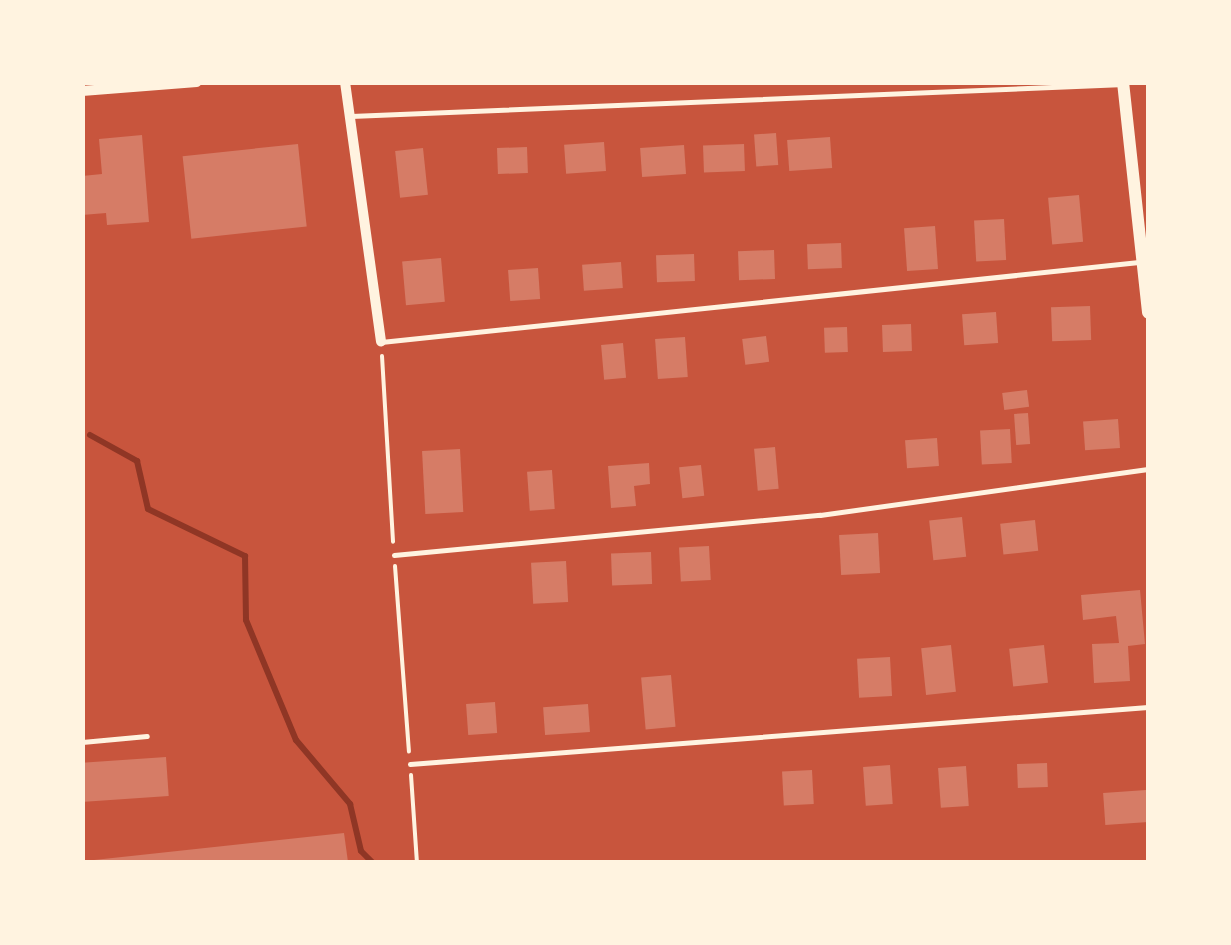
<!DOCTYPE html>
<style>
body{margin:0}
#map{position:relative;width:1231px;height:945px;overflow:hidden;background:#c8553d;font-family:"Noto Sans",sans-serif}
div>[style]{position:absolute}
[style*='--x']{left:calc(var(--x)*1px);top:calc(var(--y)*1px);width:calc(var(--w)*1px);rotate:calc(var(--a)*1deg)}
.stream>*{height:6px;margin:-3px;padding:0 3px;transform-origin:3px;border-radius:3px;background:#8f3625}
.building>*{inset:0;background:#d67c66;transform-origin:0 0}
.path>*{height:4px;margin:-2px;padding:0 2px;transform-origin:2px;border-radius:2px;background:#fff3e0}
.service>*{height:5px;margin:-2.5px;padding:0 2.5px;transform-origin:2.5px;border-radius:2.5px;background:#fff3e0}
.minor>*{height:10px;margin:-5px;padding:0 5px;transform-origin:5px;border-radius:5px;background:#fff3e0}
.tertiary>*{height:12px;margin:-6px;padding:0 6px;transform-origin:6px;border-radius:6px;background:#fff3e0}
span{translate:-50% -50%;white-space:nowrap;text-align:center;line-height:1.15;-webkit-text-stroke:8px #fff3e0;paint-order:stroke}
.frame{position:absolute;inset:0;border:85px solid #fff3e0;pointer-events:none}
</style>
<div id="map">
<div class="stream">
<i style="--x:90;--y:435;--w:54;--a:29"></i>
<i style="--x:137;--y:461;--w:49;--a:77.1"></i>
<i style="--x:148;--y:509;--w:108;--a:25.9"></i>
<i style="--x:245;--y:556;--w:64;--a:89.1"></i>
<i style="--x:246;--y:620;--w:130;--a:67.4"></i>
<i style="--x:296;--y:740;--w:84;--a:49.8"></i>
<i style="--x:350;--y:804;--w:48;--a:76.8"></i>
<i style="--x:361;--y:851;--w:16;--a:45"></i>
</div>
<div class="building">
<i style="left:776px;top:133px;width:32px;height:22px;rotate:86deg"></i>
<i style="clip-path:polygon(142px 135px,149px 222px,107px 225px,106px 213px,82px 215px,82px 176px,102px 174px,99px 139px)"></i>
<i style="left:830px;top:137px;width:31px;height:43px;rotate:86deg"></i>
<i style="left:604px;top:142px;width:29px;height:40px;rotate:86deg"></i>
<i style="left:298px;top:144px;width:83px;height:116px;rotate:84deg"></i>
<i style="left:744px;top:144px;width:27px;height:41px;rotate:88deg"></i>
<i style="left:684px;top:145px;width:29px;height:44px;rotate:86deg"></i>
<i style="left:527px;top:147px;width:26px;height:30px;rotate:88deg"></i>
<i style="left:423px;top:148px;width:47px;height:28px;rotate:84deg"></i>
<i style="left:1079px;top:195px;width:47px;height:31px;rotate:85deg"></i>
<i style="left:1004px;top:219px;width:41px;height:30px;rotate:87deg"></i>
<i style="left:935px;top:226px;width:43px;height:31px;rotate:86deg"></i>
<i style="left:841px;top:243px;width:25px;height:34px;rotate:88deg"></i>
<i style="left:774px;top:250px;width:29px;height:36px;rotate:88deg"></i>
<i style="left:694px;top:254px;width:27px;height:38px;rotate:88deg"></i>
<i style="left:441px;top:258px;width:44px;height:39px;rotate:85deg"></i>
<i style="left:621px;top:262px;width:26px;height:39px;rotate:86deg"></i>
<i style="left:538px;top:268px;width:31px;height:30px;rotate:86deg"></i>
<i style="left:1090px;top:306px;width:34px;height:39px;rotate:88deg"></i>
<i style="left:996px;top:312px;width:31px;height:34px;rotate:86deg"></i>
<i style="left:911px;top:324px;width:27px;height:29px;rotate:88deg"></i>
<i style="left:847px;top:327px;width:25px;height:23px;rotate:88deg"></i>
<i style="left:766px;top:336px;width:26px;height:24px;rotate:83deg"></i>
<i style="left:685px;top:337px;width:40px;height:30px;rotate:86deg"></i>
<i style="left:623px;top:343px;width:35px;height:22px;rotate:85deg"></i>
<i style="left:1027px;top:390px;width:17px;height:25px;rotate:83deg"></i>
<i style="left:1028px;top:413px;width:31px;height:14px;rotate:86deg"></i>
<i style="left:1118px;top:419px;width:29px;height:35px;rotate:86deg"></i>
<i style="left:1010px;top:429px;width:34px;height:30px;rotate:87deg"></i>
<i style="left:937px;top:438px;width:28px;height:32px;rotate:86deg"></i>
<i style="left:775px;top:447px;width:42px;height:21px;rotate:85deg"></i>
<i style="left:460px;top:449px;width:63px;height:38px;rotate:87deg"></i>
<i style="clip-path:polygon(649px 463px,650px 484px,634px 486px,636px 506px,611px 508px,608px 466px)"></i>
<i style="left:701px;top:465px;width:31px;height:22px;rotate:84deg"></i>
<i style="left:552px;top:470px;width:39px;height:25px;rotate:86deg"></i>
<i style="left:962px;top:517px;width:40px;height:33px;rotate:84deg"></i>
<i style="left:1035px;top:520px;width:31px;height:35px;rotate:84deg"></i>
<i style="left:878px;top:533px;width:40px;height:39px;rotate:87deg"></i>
<i style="left:709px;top:546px;width:34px;height:30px;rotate:87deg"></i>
<i style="left:651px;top:552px;width:32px;height:40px;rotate:88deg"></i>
<i style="left:566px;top:561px;width:41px;height:35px;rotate:87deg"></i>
<i style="clip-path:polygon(1140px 590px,1145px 644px,1128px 646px,1130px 681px,1094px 683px,1092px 644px,1119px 643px,1116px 616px,1083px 620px,1081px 595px)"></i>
<i style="left:951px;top:645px;width:47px;height:30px;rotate:84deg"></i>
<i style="left:1044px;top:645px;width:38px;height:35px;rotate:84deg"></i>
<i style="left:890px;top:657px;width:39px;height:33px;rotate:87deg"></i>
<i style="left:671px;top:675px;width:52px;height:30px;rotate:85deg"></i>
<i style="left:495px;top:702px;width:31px;height:29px;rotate:86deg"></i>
<i style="left:588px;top:704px;width:28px;height:45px;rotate:86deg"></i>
<i style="left:166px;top:757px;width:39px;height:84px;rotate:86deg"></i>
<i style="left:1047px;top:763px;width:24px;height:30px;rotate:88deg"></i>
<i style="left:890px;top:765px;width:39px;height:27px;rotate:86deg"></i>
<i style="left:966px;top:766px;width:40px;height:28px;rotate:86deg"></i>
<i style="left:812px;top:770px;width:34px;height:30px;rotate:87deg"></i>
<i style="left:1146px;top:790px;width:32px;height:43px;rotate:86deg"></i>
<i style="clip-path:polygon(344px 833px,348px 862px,94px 862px,94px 860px)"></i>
</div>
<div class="path">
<i style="--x:382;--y:356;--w:186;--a:86.6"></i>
<i style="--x:395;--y:566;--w:186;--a:85.7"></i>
<i style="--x:411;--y:775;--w:87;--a:86.1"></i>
</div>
<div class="service">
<i style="--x:351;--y:116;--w:774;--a:-2.37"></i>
<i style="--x:381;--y:342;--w:762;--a:-6.02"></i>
<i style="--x:394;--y:555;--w:428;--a:-5.4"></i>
<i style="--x:820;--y:515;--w:331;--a:-8"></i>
<i style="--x:82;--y:742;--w:65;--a:-5.3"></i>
<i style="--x:410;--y:764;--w:740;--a:-4.42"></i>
</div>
<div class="minor">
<i style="--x:345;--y:82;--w:262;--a:82.1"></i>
<i style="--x:82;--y:91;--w:115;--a:-4.5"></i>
</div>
<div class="tertiary">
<i style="--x:1123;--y:82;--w:232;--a:83.8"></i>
</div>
<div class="frame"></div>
</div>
